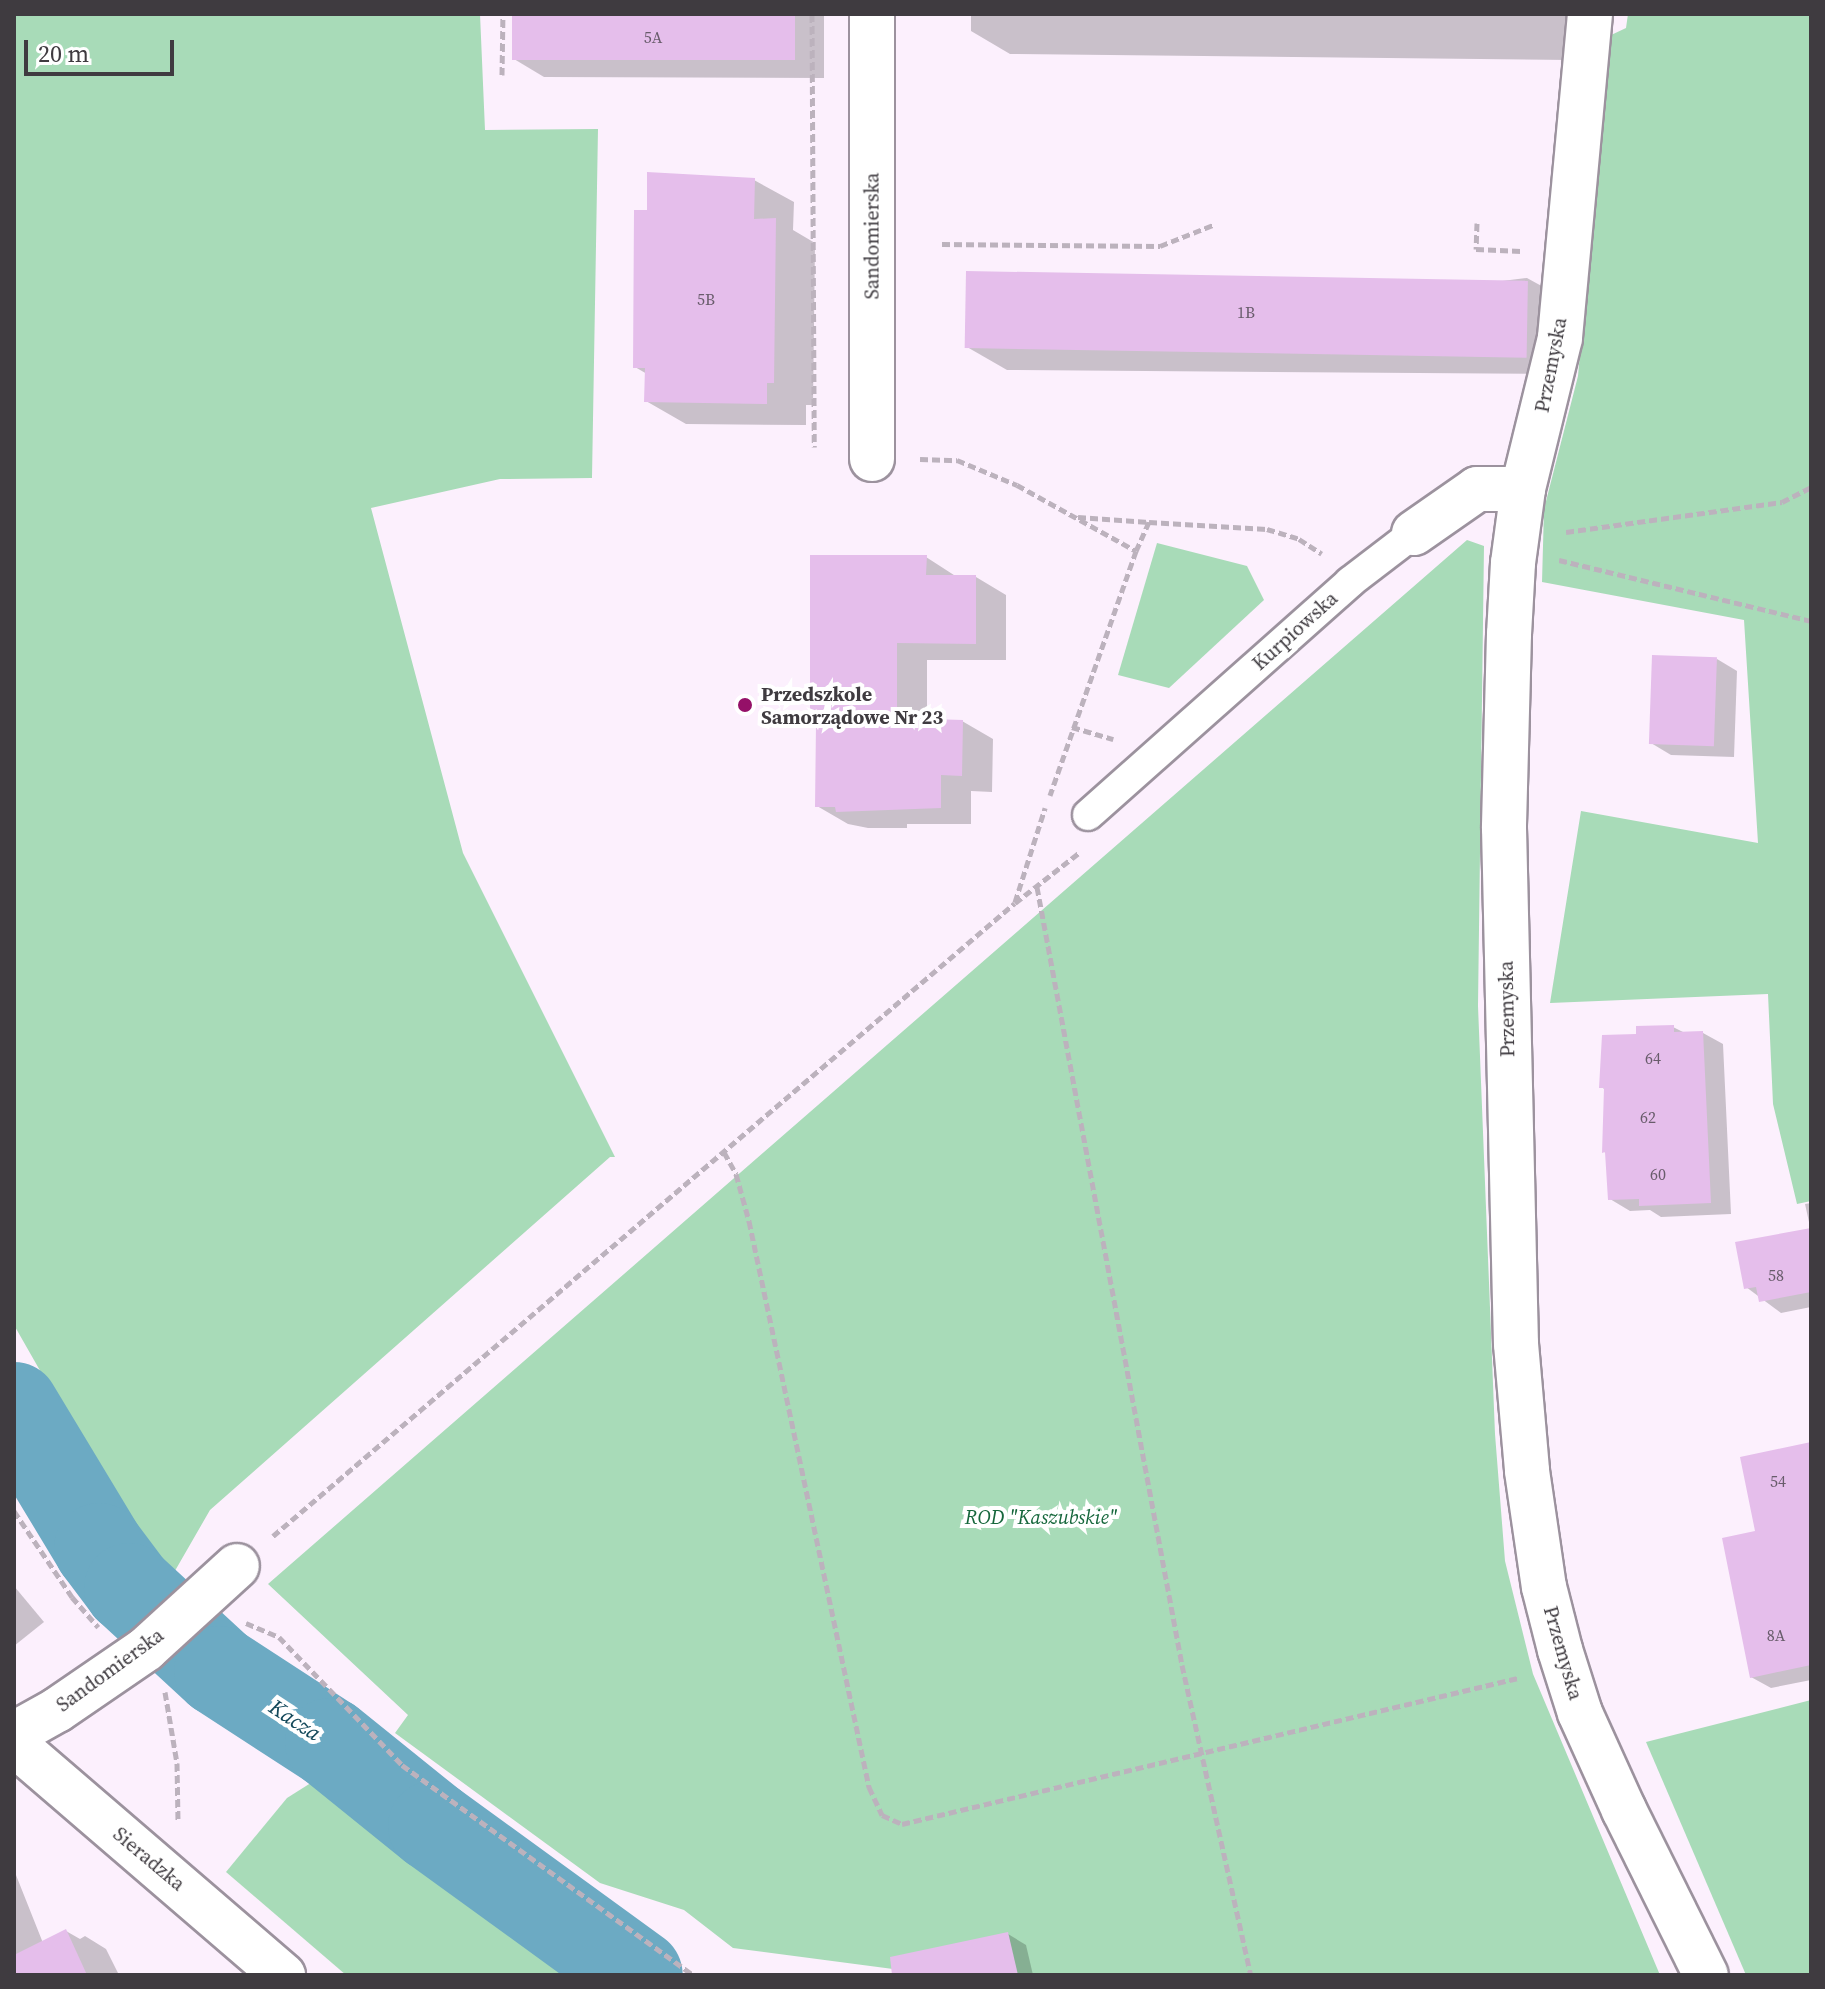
<!DOCTYPE html>
<meta charset="utf-8">
<style>
body{margin:0}
#map{position:relative;width:1825px;height:1989px;overflow:hidden;background:#fcf0fd;font-family:"Source Serif 4",serif}
div>[style]{position:absolute}
[style*='--x']{left:calc(var(--x)*1px);top:calc(var(--y)*1px);width:calc(var(--w)*1px);rotate:calc(var(--a)*1deg)}
.green>*{inset:0;background:#a8dbb8}
.shadow>*{inset:0;background:#0003}
.river>*{height:90px;margin:-45px;padding:0 45px;transform-origin:45px;border-radius:45px;background:#6caac3}
.building>*{inset:0;background:#e5beeb;transform-origin:0 0}
.path>*{height:5px;margin-top:-2.5px;transform-origin:0;background:repeating-linear-gradient(90deg,#bcb2bd 0 8px,transparent 0 12px)}
.roads{filter:drop-shadow(2px 0 #9c929e) drop-shadow(-2px 0 #9c929e) drop-shadow(0 2px #9c929e) drop-shadow(0 -2px #9c929e)}
.lane>*{height:30px;margin:-15px;padding:0 15px;transform-origin:15px;border-radius:15px;background:#fff}
.street>*{height:44px;margin:-22px;padding:0 22px;transform-origin:22px;border-radius:22px;background:#fff}
.dots>*{width:22px;height:22px;translate:-50% -50%;box-sizing:border-box;border:4px solid #fff;border-radius:50%}
span{translate:-50% -50%;white-space:nowrap;text-align:center;line-height:1.15;-webkit-text-stroke:8px #fff;paint-order:stroke}
.number-label{font-size:16px;color:#685c6b}
.number-label span{-webkit-text-stroke-width:0}
.street-label{font-size:20px;color:#3f3b40}
.poi-label{font-size:20px;color:#3f3b40;font-weight:700}
.left{translate:0 -50%;text-align:left}
.park-label{font-size:20px;color:#16673c;font-style:italic}
.water-label{font-size:22px;color:#13485a;font-style:italic}
.frame{position:absolute;inset:0;border:16px solid #3f3b40;pointer-events:none}
.scale{position:absolute;left:24px;top:40px;width:150px;height:36px;box-sizing:border-box;border:4px solid #3f3b40;border-top:0;padding-left:10px;font-size:24px;line-height:28px;white-space:nowrap;color:#3f3b40;-webkit-text-stroke:6px #fff;paint-order:stroke}
</style>
<div id="map">
<div class="green">
<i style="clip-path:polygon(14px 14px,480px 14px,485px 130px,598px 129px,592px 478px,500px 479px,371px 508px,463px 853px,615px 1157px,610px 1157px,210px 1510px,172px 1576px,115px 1502px,14px 1325px)"></i>
<i style="clip-path:polygon(1628px 14px,1811px 14px,1811px 1201px,1797px 1204px,1773px 1104px,1768px 994px,1550px 1003px,1581px 811px,1758px 843px,1744px 620px,1542px 582px,1544px 509px,1578px 376px,1609px 36px,1626px 28px)"></i>
<i style="clip-path:polygon(1467px 540px,1484px 546px,1478px 1006px,1495px 1434px,1505px 1561px,1533px 1674px,1660px 1975px,895px 1975px,893px 1969px,733px 1948px,684px 1910px,600px 1883px,395px 1733px,408px 1715px,268px 1584px)"></i>
<i style="clip-path:polygon(1157px 543px,1247px 566px,1264px 600px,1169px 688px,1118px 675px)"></i>
<i style="clip-path:polygon(1811px 1700px,1811px 1975px,1746px 1975px,1646px 1742px)"></i>
<i style="clip-path:polygon(325px 1774px,605px 1975px,346px 1975px,226px 1872px,287px 1798px)"></i>
</div>
<div class="shadow">
<i style="clip-path:polygon(514px 14px,824px 14px,824px 78px,544px 77px,514px 59px)"></i>
<i style="clip-path:polygon(971px 14px,1570px 14px,1569px 60px,1010px 54px,971px 31px)"></i>
<i style="clip-path:polygon(754px 180px,794px 202px,793px 230px,815px 243px,813px 405px,806px 405px,806px 425px,686px 424px,646px 401px,647px 374px,635px 367px)"></i>
<i style="clip-path:polygon(1527px 278px,1567px 300px,1566px 374px,1007px 370px,967px 347px)"></i>
<i style="clip-path:polygon(926px 557px,957px 577px,976px 577px,1006px 595px,1006px 660px,927px 660px,927px 721px,962px 721px,993px 739px,992px 792px,971px 791px,971px 824px,907px 824px,907px 828px,868px 828px,848px 824px,817px 806px,818px 726px,812px 723px)"></i>
<i style="clip-path:polygon(1717px 659px,1737px 671px,1734px 757px,1671px 755px,1651px 743px)"></i>
<i style="clip-path:polygon(1673px 1027px,1685px 1033px,1703px 1033px,1723px 1044px,1731px 1214px,1661px 1217px,1650px 1210px,1630px 1211px,1610px 1199px,1607px 1153px,1604px 1152px,1606px 1090px,1601px 1087px,1638px 1035px)"></i>
<i style="clip-path:polygon(1811px 1203px,1811px 1231px,1805px 1204px)"></i>
<i style="clip-path:polygon(1811px 1233px,1811px 1307px,1781px 1313px,1746px 1287px)"></i>
<i style="clip-path:polygon(1811px 1444px,1811px 1680px,1771px 1688px,1751px 1677px,1758px 1533px)"></i>
<i style="clip-path:polygon(14px 1586px,44px 1622px,14px 1646px)"></i>
<i style="clip-path:polygon(14px 1870px,43px 1943px,66px 1931px,80px 1939px,85px 1936px,106px 1949px,119px 1975px,14px 1975px)"></i>
<i style="clip-path:polygon(1008px 1934px,1026px 1945px,1033px 1975px,966px 1975px)"></i>
</div>
<div class="river">
<i style="--x:14;--y:1407;--w:165;--a:58.9"></i>
<i style="--x:99;--y:1548;--w:50;--a:53.1"></i>
<i style="--x:129;--y:1588;--w:122;--a:42.7"></i>
<i style="--x:219;--y:1671;--w:132;--a:33"></i>
<i style="--x:330;--y:1743;--w:132;--a:38.9"></i>
<i style="--x:433;--y:1826;--w:253;--a:36"></i>
</div>
<div class="building">
<i style="left:512px;top:14px;width:283px;height:46px"></i>
<i style="clip-path:polygon(647px 172px,755px 178px,754px 219px,776px 218px,774px 383px,767px 383px,767px 404px,644px 402px,645px 368px,633px 368px,634px 210px,647px 210px)"></i>
<i style="left:966px;top:271px;width:562px;height:77px;rotate:1deg"></i>
<i style="clip-path:polygon(810px 555px,927px 555px,926px 575px,976px 575px,976px 644px,897px 643px,897px 718px,963px 720px,962px 776px,941px 775px,941px 808px,836px 812px,835px 807px,815px 807px,816px 724px,810px 724px)"></i>
<i style="left:1652px;top:655px;width:65px;height:89px;rotate:2deg"></i>
<i style="clip-path:polygon(1674px 1025px,1674px 1032px,1703px 1031px,1711px 1203px,1639px 1206px,1639px 1199px,1608px 1200px,1605px 1152px,1602px 1153px,1604px 1088px,1599px 1088px,1602px 1035px,1636px 1034px,1636px 1026px)"></i>
<i style="clip-path:polygon(1811px 1228px,1811px 1292px,1759px 1302px,1756px 1287px,1744px 1289px,1735px 1242px)"></i>
<i style="clip-path:polygon(1811px 1442px,1811px 1665px,1750px 1678px,1722px 1538px,1755px 1531px,1740px 1457px)"></i>
<i style="clip-path:polygon(66px 1929px,87px 1975px,14px 1975px,14px 1955px)"></i>
<i style="clip-path:polygon(1008px 1932px,1018px 1975px,892px 1975px,890px 1957px)"></i>
</div>
<div class="path">
<i style="--x:812;--y:14;--w:433;--a:89.7"></i>
<i style="--x:502;--y:75;--w:61;--a:-89.1"></i>
<i style="--x:1477;--y:223;--w:26;--a:92"></i>
<i style="--x:1476;--y:249;--w:45;--a:2.5"></i>
<i style="--x:942;--y:244;--w:218;--a:0.5"></i>
<i style="--x:1160;--y:246;--w:57;--a:-21.6"></i>
<i style="--x:920;--y:459;--w:37;--a:2"></i>
<i style="--x:957;--y:460;--w:65;--a:22.6"></i>
<i style="--x:1017;--y:485;--w:136;--a:29"></i>
<i style="--x:1136;--y:551;--w:259;--a:109.4"></i>
<i style="--x:1078;--y:517;--w:71;--a:4"></i>
<i style="--x:1566;--y:532;--w:218;--a:-7.9"></i>
<i style="--x:1782;--y:502;--w:33;--a:-27"></i>
<i style="--x:1136;--y:551;--w:32;--a:-66"></i>
<i style="--x:1149;--y:522;--w:118;--a:3.4"></i>
<i style="--x:1267;--y:529;--w:34;--a:17"></i>
<i style="--x:1299;--y:539;--w:27;--a:33"></i>
<i style="--x:1559;--y:560;--w:259;--a:13.6"></i>
<i style="--x:1072;--y:727;--w:43;--a:16.3"></i>
<i style="--x:1037;--y:887;--w:791;--a:79.44"></i>
<i style="--x:1182;--y:1665;--w:318;--a:77.5"></i>
<i style="--x:1015;--y:902;--w:99;--a:-72.3"></i>
<i style="--x:724;--y:1152;--w:25;--a:61"></i>
<i style="--x:736;--y:1174;--w:49;--a:74.5"></i>
<i style="--x:749;--y:1221;--w:579;--a:78.03"></i>
<i style="--x:869;--y:1787;--w:31;--a:65"></i>
<i style="--x:882;--y:1815;--w:22;--a:24"></i>
<i style="--x:902;--y:1824;--w:633;--a:-13.33"></i>
<i style="--x:14;--y:1511;--w:104;--a:56"></i>
<i style="--x:72;--y:1597;--w:40;--a:49"></i>
<i style="--x:273;--y:1536;--w:975;--a:-40.47"></i>
<i style="--x:1015;--y:903;--w:83;--a:-38.1"></i>
<i style="--x:246;--y:1623;--w:36;--a:23"></i>
<i style="--x:279;--y:1637;--w:178;--a:46.1"></i>
<i style="--x:402;--y:1765;--w:359;--a:35.8"></i>
<i style="--x:165;--y:1692;--w:72;--a:80.4"></i>
<i style="--x:177;--y:1763;--w:58;--a:89"></i>
</div>
<div class="roads">
<div class="lane">
<i style="--x:1088;--y:815;--w:351;--a:-41.6"></i>
<i style="--x:1350;--y:582;--w:81;--a:-37.4"></i>
</div>
<div class="street">
<i style="--x:872;--y:14;--w:445;--a:90"></i>
<i style="--x:1590;--y:14;--w:325;--a:95.3"></i>
<i style="--x:1560;--y:338;--w:155;--a:103.8"></i>
<i style="--x:1523;--y:489;--w:75;--a:97.7"></i>
<i style="--x:1513;--y:563;--w:71;--a:93.2"></i>
<i style="--x:1509;--y:634;--w:194;--a:91.5"></i>
<i style="--x:1504;--y:828;--w:516;--a:88.67"></i>
<i style="--x:1516;--y:1344;--w:127;--a:85"></i>
<i style="--x:1527;--y:1471;--w:117;--a:81.7"></i>
<i style="--x:1544;--y:1587;--w:65;--a:75.7"></i>
<i style="--x:1560;--y:1650;--w:66;--a:72.4"></i>
<i style="--x:1580;--y:1713;--w:107;--a:65.6"></i>
<i style="--x:1624;--y:1810;--w:184;--a:63.6"></i>
<i style="--x:1414;--y:533;--w:77;--a:-34.9"></i>
<i style="--x:1477;--y:489;--w:46;--a:0"></i>
<i style="--x:14;--y:1734;--w:49;--a:-29.2"></i>
<i style="--x:57;--y:1710;--w:108;--a:-34.4"></i>
<i style="--x:146;--y:1649;--w:123;--a:-42.4"></i>
<i style="--x:14;--y:1744;--w:355;--a:40.7"></i>
</div>
</div>
<div class="dots">
<i style="left:745px;top:705px;background:#951068"></i>
</div>
<div class="number-label">
<span style="left:653px;top:37px">5A</span>
<span style="left:706px;top:299px">5B</span>
<span style="left:1246px;top:312px">1B</span>
<span style="left:1653px;top:1058px">64</span>
<span style="left:1648px;top:1117px">62</span>
<span style="left:1658px;top:1174px">60</span>
<span style="left:1776px;top:1275px">58</span>
<span style="left:1778px;top:1481px">54</span>
<span style="left:1776px;top:1635px">8A</span>
</div>
<div class="street-label">
<span style="left:872px;top:236px;rotate:-90deg">Sandomierska</span>
<span style="left:1551px;top:365px;rotate:-79deg">Przemyska</span>
<span style="left:1295px;top:631px;rotate:-42deg">Kurpiowska</span>
<span style="left:1507px;top:1009px;rotate:-91deg">Przemyska</span>
<span style="left:1563px;top:1653px;rotate:74deg">Przemyska</span>
<span style="left:110px;top:1670px;rotate:-36deg">Sandomierska</span>
<span style="left:149px;top:1859px;rotate:40deg">Sieradzka</span>
</div>
<div class="poi-label">
<span class="left" style="left:761px;top:706px">Przedszkole<br>Samorządowe Nr 23</span>
</div>
<div class="park-label">
<span style="left:1041px;top:1517px">ROD "Kaszubskie"</span>
</div>
<div class="water-label">
<span style="left:295px;top:1720px;rotate:33deg">Kacza</span>
</div>
<div class="frame"></div>
<div class="scale">20 m</div>
</div>
